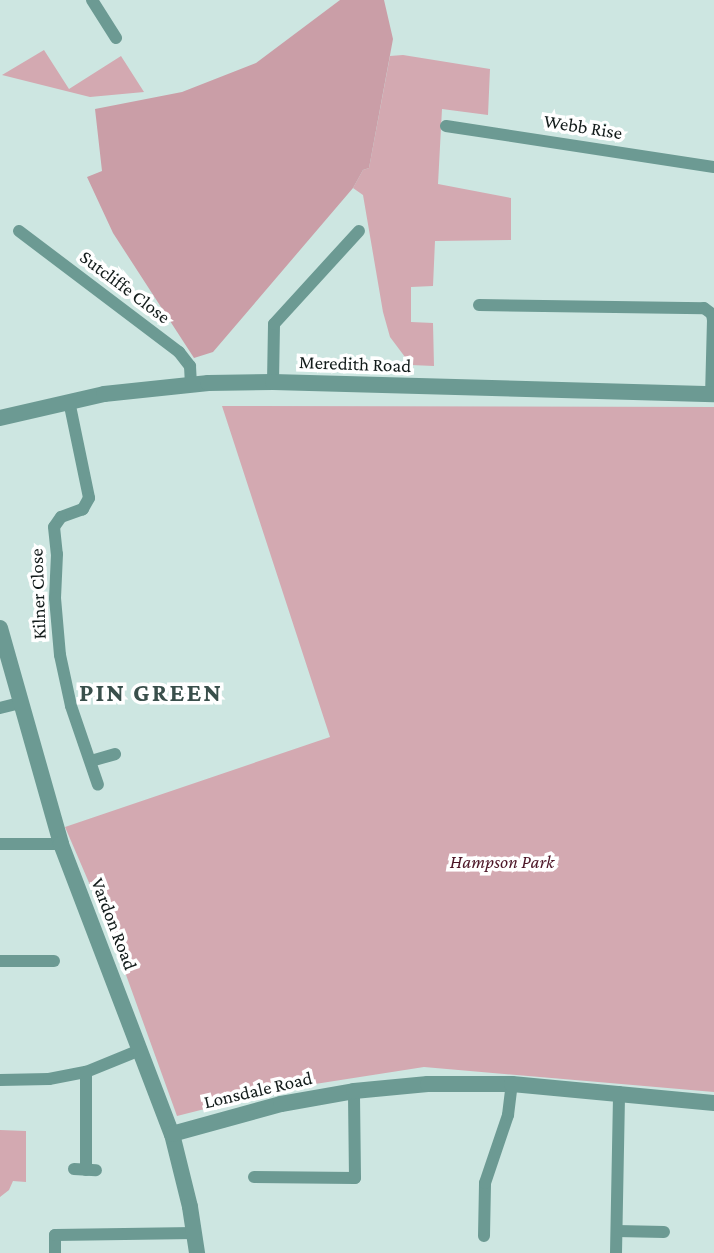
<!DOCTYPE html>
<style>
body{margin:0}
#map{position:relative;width:714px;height:1253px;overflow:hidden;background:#cde6e1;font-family:"Crimson Pro",serif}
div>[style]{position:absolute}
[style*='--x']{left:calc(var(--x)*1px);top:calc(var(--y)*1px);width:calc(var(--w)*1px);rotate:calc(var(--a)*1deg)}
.green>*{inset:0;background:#d3a9b1}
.forest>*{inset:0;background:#ca9ea7}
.minor>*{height:12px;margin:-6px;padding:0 6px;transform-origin:6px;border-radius:6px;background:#6c9a93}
.tertiary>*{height:16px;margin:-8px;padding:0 8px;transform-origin:8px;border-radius:8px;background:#6c9a93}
span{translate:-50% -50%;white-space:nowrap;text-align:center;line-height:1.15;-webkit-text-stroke:7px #fff;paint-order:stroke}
.street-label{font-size:19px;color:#121b1a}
.park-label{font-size:19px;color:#4c1526;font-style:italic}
.district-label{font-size:26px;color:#394f4b;font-weight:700;letter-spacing:2px}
</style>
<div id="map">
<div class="green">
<i style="clip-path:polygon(44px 50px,69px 89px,121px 56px,144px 92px,90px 97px,2px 75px)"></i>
<i style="clip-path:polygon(403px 55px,490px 69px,488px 115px,442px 109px,438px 184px,511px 198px,511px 240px,435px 241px,433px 286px,411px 287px,411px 322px,433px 323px,434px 366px,411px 365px,390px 337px,383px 312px,363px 195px,353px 188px,363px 170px,369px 168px,390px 56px)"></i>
<i style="clip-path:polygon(222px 406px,714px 407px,714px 1092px,424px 1067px,283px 1089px,177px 1116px,112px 936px,65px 827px,330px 737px)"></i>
<i style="clip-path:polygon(0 1130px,26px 1131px,26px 1182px,13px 1181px,9px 1190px,0 1197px)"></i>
</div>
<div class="forest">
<i style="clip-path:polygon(340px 0,384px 0,393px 39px,369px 168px,363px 170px,353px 188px,213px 352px,194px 358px,113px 233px,87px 177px,102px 171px,95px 109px,182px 92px,256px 63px)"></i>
</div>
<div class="minor">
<i style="--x:92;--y:0;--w:45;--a:57.7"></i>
<i style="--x:446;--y:126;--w:271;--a:8.7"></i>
<i style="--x:19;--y:231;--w:201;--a:37.1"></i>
<i style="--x:179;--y:352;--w:18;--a:52"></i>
<i style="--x:190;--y:366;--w:18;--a:87"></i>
<i style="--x:479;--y:305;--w:225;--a:0.8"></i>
<i style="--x:704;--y:308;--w:10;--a:37"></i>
<i style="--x:712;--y:314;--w:6;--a:81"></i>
<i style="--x:713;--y:320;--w:74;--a:91.5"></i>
<i style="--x:273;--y:382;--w:58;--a:-89"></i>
<i style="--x:274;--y:324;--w:126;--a:-47.6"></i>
<i style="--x:69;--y:401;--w:99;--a:78.3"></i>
<i style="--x:89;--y:498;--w:13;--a:119"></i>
<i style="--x:83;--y:509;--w:23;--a:160"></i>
<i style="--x:61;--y:517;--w:12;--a:125"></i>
<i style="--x:54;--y:527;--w:27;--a:84"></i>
<i style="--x:57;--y:554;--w:44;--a:92.6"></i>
<i style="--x:55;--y:598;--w:57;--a:85"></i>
<i style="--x:60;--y:655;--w:52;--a:77.8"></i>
<i style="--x:71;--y:706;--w:83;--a:71.1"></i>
<i style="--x:0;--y:708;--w:21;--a:-14"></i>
<i style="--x:91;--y:761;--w:25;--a:-16"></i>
<i style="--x:0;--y:844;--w:61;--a:0"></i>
<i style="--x:0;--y:961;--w:54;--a:0"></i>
<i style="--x:0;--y:1080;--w:49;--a:-1.2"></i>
<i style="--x:49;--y:1079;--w:38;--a:-11"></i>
<i style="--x:86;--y:1072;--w:58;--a:-22.2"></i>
<i style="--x:74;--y:1169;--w:22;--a:3"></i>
<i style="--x:86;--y:1170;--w:98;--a:-90"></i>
<i style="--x:254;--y:1177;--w:101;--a:0.6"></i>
<i style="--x:355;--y:1178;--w:87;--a:-90.7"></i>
<i style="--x:617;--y:1231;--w:47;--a:1.2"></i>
<i style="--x:484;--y:1236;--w:53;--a:-88.9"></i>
<i style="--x:485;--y:1183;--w:72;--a:-71.3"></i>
<i style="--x:508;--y:1115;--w:31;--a:-83"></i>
<i style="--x:55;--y:1253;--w:18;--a:-90"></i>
<i style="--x:55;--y:1235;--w:139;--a:-0.8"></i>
<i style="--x:616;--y:1253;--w:161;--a:-88.9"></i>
</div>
<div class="tertiary">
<i style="--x:0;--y:418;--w:107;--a:-13"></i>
<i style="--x:104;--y:394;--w:105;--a:-6"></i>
<i style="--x:208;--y:383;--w:65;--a:-0.9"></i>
<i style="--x:273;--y:382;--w:441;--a:1.6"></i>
<i style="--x:0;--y:628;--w:224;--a:74.2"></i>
<i style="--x:61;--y:844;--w:311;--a:69.1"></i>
<i style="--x:172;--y:1134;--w:75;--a:76.1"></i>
<i style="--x:190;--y:1207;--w:47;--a:81.3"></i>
<i style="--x:172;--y:1134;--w:113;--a:-15.4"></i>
<i style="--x:281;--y:1104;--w:74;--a:-10.1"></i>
<i style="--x:354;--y:1091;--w:74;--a:-5.4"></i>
<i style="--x:428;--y:1084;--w:84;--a:0"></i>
<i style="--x:512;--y:1084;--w:203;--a:5.4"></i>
</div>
<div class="street-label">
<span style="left:583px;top:127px;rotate:9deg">Webb Rise</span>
<span style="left:125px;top:287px;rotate:37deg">Sutcliffe Close</span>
<span style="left:355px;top:364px;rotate:2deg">Meredith Road</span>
<span style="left:38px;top:594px;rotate:-92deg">Kilner Close</span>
<span style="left:114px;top:924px;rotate:69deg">Vardon Road</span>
<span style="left:258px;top:1090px;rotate:-13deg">Lonsdale Road</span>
</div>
<div class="park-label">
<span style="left:502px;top:862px">Hampson Park</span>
</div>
<div class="district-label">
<span style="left:151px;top:693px">PIN GREEN</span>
</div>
</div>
